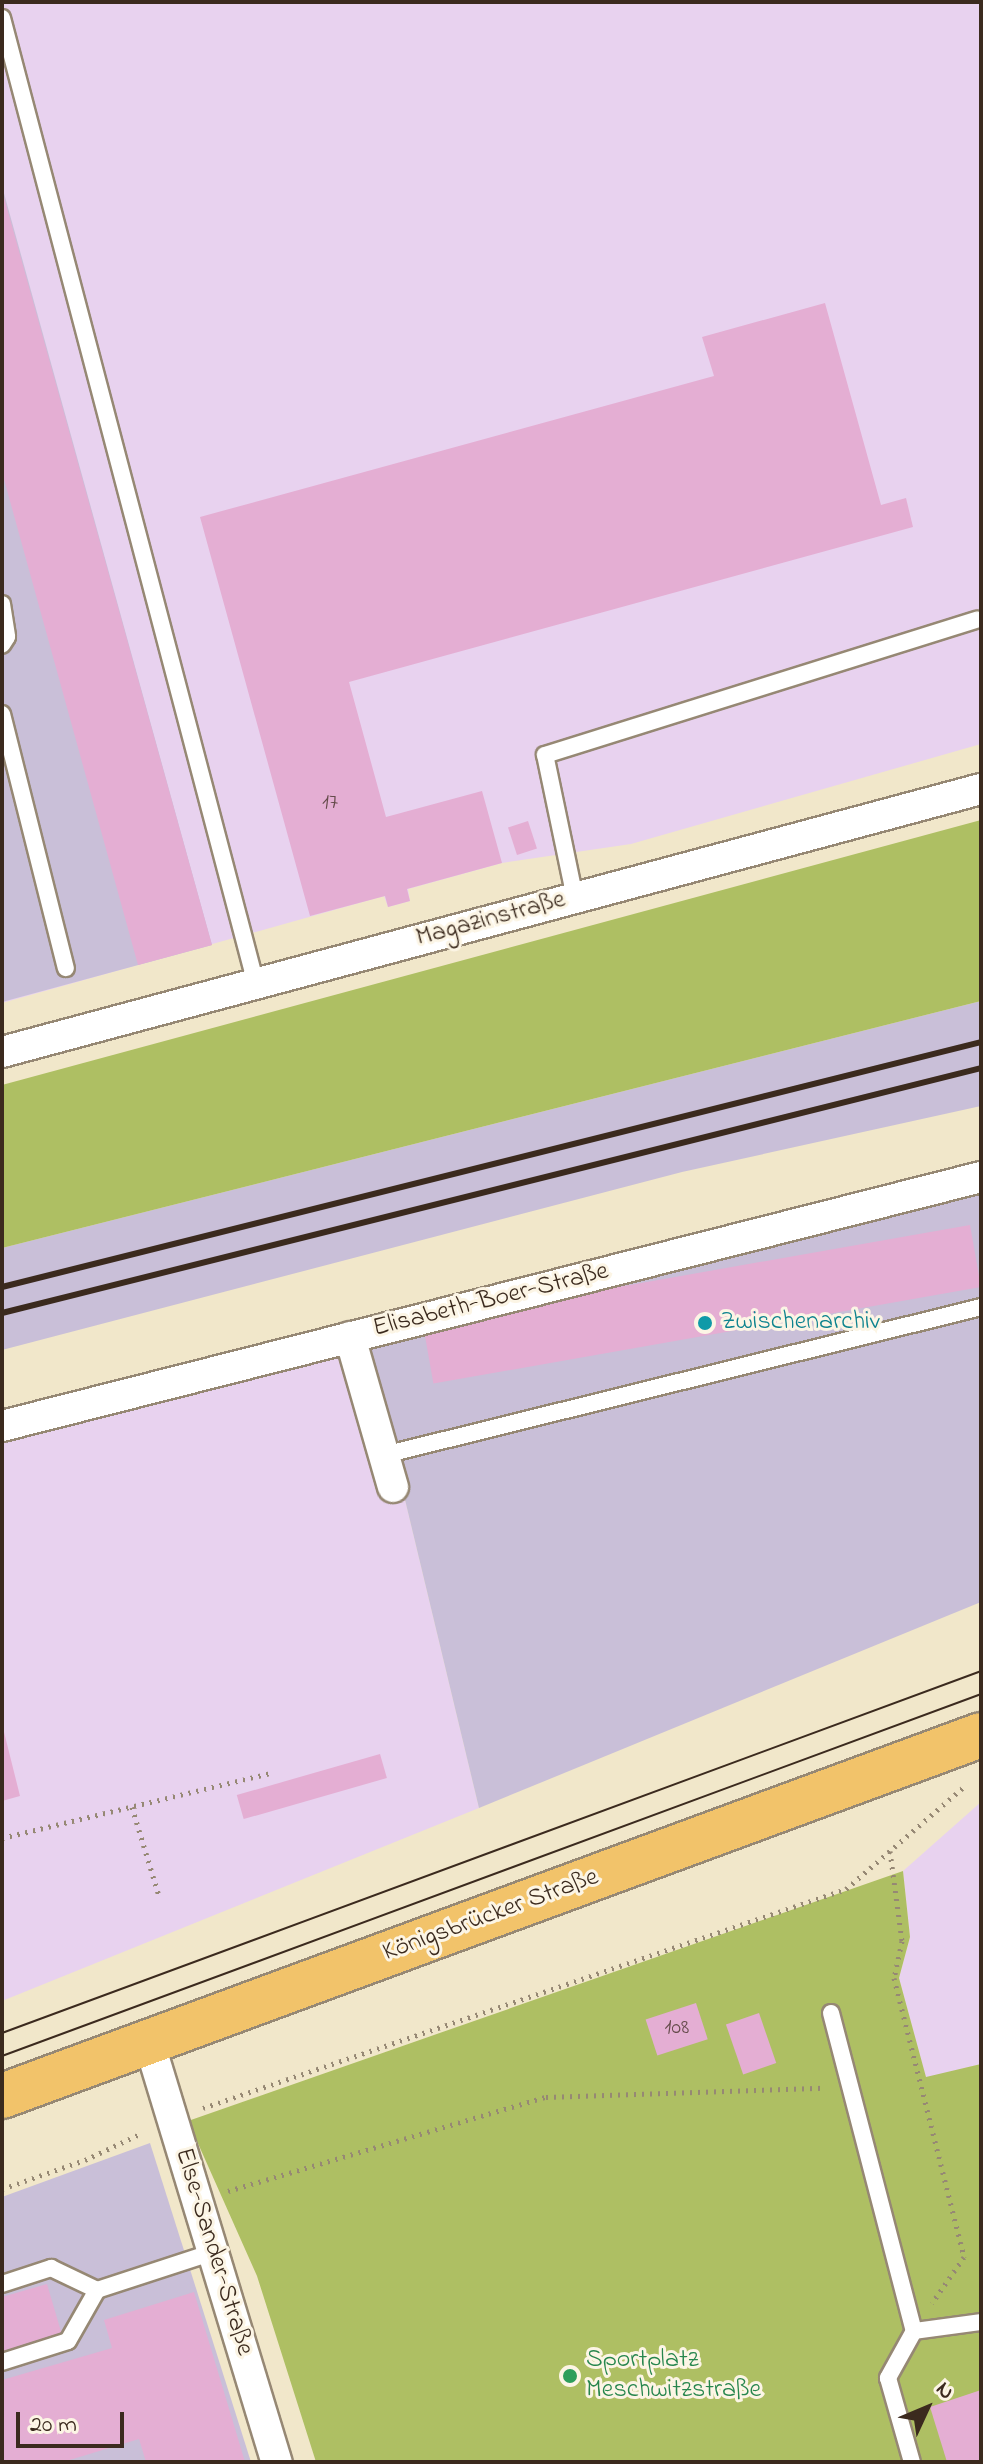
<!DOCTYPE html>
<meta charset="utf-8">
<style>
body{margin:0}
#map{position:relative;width:983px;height:2464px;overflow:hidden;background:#f1e7ca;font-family:"Indie Flower",sans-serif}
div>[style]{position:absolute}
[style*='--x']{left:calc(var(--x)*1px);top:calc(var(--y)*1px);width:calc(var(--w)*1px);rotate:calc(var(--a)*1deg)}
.built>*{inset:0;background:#e8d2ef}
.industrial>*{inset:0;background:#c9bfd8}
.green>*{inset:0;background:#aebf63}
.building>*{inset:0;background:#e4aed3;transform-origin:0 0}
.path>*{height:5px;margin-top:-2.5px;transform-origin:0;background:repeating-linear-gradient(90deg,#968874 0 2px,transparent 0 8px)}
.roads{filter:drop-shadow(2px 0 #968874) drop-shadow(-2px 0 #968874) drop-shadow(0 2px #968874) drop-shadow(0 -2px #968874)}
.lane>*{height:16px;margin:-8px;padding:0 8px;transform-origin:8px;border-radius:8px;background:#fff}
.street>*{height:30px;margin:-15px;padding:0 15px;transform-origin:15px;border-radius:15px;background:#fff}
.primary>*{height:44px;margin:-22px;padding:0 22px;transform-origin:22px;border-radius:22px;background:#f2c36a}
.tram>*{height:2px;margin:-1px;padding:0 1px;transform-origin:1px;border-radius:1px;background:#3b2a1e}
.rail>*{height:6px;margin:-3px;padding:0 3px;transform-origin:3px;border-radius:3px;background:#3b2a1e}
.dots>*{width:22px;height:22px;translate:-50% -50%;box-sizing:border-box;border:4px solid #fcf5e5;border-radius:50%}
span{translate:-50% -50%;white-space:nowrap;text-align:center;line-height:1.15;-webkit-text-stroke:6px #fcf5e5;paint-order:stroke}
.number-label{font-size:22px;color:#654b4b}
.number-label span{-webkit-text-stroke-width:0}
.street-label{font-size:26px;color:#3b2a1e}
.culture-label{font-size:26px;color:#0d838f}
.left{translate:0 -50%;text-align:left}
.leisure-label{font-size:26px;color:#27864d}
.frame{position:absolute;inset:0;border:4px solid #3b2a1e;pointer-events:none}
.north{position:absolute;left:887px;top:2368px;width:80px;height:80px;-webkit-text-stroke:6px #fcf5e5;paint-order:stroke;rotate:46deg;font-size:22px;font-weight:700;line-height:32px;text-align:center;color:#3b2a1e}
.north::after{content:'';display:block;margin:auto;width:28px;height:36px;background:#3b2a1e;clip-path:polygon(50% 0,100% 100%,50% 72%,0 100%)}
.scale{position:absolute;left:16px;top:2412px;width:108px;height:36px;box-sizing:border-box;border:4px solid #3b2a1e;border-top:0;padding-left:10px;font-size:24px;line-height:28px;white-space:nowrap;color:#3b2a1e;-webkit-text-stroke:6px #fcf5e5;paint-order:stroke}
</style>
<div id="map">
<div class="built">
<i style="clip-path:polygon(2px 2px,981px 2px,981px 744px,631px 844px,502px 863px,408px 889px,410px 901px,388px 907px,384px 896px,2px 1003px)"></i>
<i style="clip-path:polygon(365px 1333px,479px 1808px,2px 2001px,2px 1420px)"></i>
<i style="clip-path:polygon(981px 1802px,981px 2064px,926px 2078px,899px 1978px,910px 1937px,903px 1871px)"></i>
</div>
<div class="industrial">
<i style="clip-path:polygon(2px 186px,212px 945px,2px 1002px)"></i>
<i style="clip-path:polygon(981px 1001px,981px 1106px,682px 1172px,2px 1350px,2px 1248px)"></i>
<i style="clip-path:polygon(981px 1169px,981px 1602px,479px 1808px,365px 1333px)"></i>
<i style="clip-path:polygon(150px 2143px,251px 2462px,2px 2462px,2px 2197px)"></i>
</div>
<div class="green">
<i style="clip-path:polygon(981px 820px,981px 1001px,2px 1248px,2px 1085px)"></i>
<i style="clip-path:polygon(903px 1871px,910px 1937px,899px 1978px,926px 2077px,981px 2064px,981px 2462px,316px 2462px,257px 2276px,188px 2121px)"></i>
</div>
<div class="building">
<i style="clip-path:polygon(2px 190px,212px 945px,138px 965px,2px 472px)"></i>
<i style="clip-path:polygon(825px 303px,881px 505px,906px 498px,913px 527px,349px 682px,386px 817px,482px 791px,502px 863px,407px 889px,410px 901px,388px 907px,385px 896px,310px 916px,200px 517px,714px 376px,702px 337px)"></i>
<i style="left:528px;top:821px;width:29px;height:21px;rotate:72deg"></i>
<i style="left:970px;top:1225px;width:63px;height:556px;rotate:80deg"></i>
<i style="clip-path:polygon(3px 1728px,20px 1796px,2px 1801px,2px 1729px)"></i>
<i style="left:380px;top:1754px;width:25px;height:149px;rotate:74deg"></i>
<i style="left:696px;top:2003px;width:38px;height:53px;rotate:72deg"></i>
<i style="left:759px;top:2013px;width:53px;height:35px;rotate:71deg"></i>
<i style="clip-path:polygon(47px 2284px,62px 2335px,2px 2353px,2px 2297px)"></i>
<i style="clip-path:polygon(194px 2292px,245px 2462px,146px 2462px,139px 2439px,63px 2462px,2px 2462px,2px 2380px,112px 2348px,104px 2320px)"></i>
<i style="clip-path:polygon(981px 2390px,981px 2462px,947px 2462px,930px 2407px)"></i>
</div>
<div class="path">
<i style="--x:132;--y:1807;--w:93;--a:73.1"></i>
<i style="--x:2;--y:1838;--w:277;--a:-13.6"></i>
<i style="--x:890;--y:1851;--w:91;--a:82.4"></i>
<i style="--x:902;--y:1941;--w:38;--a:102"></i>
<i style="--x:894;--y:1978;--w:288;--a:75.9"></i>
<i style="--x:964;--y:2257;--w:56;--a:124.8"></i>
<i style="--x:203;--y:2108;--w:679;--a:-18.81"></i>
<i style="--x:846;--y:1889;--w:159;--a:-40.9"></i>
<i style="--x:2;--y:2189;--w:88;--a:-19.3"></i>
<i style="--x:85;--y:2160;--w:63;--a:-25.3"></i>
<i style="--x:228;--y:2191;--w:332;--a:-16.5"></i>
<i style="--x:546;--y:2097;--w:278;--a:-1.9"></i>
</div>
<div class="roads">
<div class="lane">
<i style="--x:2;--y:18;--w:999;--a:75.27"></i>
<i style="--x:2;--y:604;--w:33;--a:81"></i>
<i style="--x:7;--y:637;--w:9;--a:122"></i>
<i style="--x:2;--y:714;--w:262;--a:75.9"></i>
<i style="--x:575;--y:898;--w:146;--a:-101.8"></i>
<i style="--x:545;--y:755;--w:453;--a:-17.4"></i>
<i style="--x:384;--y:1455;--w:615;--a:-13.92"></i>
<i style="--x:831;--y:2013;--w:329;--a:75.4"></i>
<i style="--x:914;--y:2331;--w:54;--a:119"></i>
<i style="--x:888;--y:2378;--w:87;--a:74.1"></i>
<i style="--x:2;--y:2284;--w:52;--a:-18.1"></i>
<i style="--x:51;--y:2268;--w:51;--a:25.6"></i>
<i style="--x:914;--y:2331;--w:68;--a:-7.7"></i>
<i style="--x:2;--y:2362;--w:69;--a:-17.7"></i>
<i style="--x:68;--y:2341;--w:59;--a:-60.4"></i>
<i style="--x:97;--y:2290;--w:122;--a:-18.1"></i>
</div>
<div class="street">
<i style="--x:2;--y:1052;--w:1014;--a:-15.04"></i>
<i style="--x:350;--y:1337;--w:156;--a:74"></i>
<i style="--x:2;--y:1426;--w:1010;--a:-14.27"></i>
<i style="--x:149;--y:2042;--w:439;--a:73.1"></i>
</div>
<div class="primary">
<i style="--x:2;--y:2096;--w:1043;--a:-20.24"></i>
</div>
</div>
<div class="tram">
<i style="--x:2;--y:2033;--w:1044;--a:-20.29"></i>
<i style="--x:2;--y:2056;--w:1044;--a:-20.29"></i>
</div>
<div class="rail">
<i style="--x:2;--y:1287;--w:1009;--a:-14.05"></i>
<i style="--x:2;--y:1313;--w:1009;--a:-14.05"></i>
</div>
<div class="dots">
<i style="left:705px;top:1323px;background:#0f9aa8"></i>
<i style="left:570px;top:2376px;background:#2e9e5b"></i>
</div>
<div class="number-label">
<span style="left:330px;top:804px">17</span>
<span style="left:677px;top:2029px">108</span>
</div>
<div class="street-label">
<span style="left:491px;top:920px;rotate:-15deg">Magazinstraße</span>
<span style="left:491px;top:1301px;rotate:-14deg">Elisabeth-Boer-Straße</span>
<span style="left:491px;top:1916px;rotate:-20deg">Königsbrücker Straße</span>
<span style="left:213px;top:2252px;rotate:73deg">Else-Sander-Straße</span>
</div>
<div class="culture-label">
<span class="left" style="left:721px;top:1323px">Zwischenarchiv</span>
</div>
<div class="leisure-label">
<span class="left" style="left:586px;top:2376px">Sportplatz<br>Meschwitzstraße</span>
</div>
<div class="frame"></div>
<div class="north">N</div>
<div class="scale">20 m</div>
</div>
